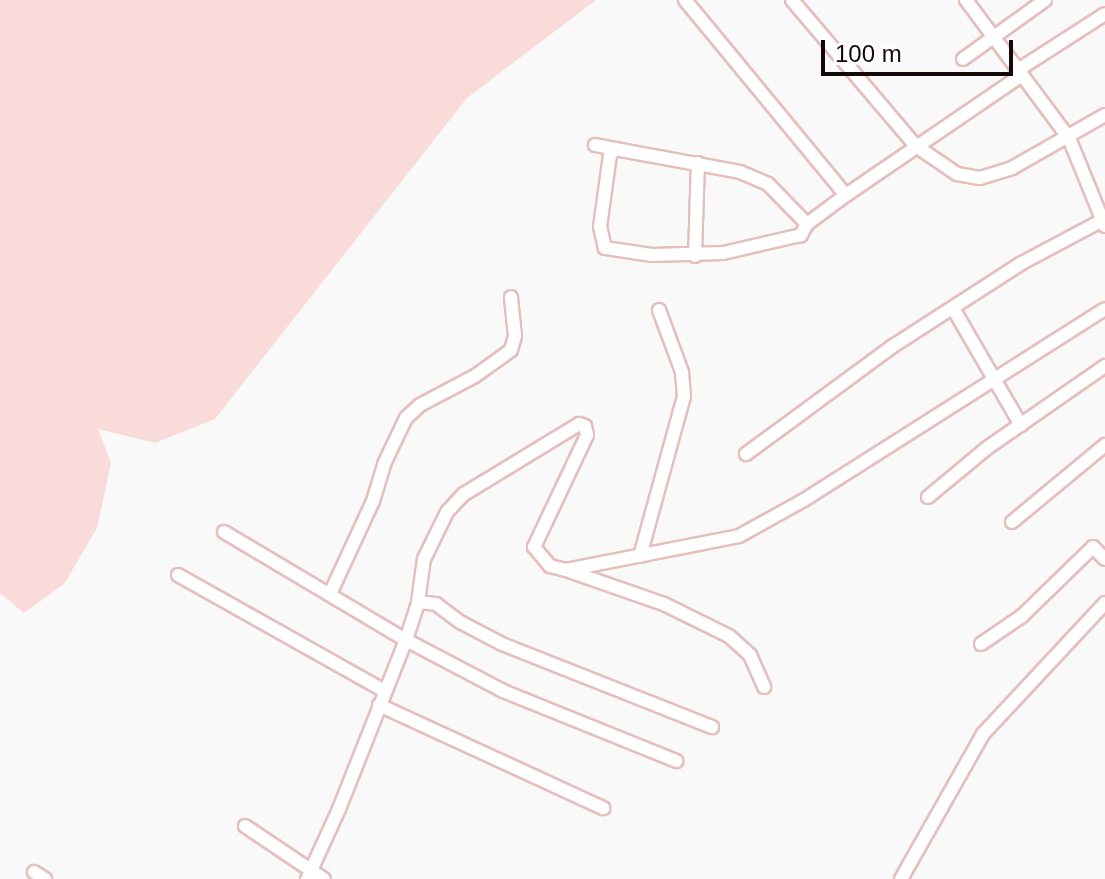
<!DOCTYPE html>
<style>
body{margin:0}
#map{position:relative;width:1105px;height:879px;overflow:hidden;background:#f9f9f9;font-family:Arial,sans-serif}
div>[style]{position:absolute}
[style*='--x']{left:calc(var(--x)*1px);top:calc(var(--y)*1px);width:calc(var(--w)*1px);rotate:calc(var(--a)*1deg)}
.green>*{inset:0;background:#f9dcd9}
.roads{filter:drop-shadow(2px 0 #e4bfbb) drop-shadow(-2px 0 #e4bfbb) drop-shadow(0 2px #e4bfbb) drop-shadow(0 -2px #e4bfbb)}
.minor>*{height:12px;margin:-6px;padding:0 6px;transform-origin:6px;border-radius:6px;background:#fff}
span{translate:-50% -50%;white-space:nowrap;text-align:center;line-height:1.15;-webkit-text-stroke:8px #fff;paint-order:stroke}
.scale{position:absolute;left:821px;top:40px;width:192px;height:36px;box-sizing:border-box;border:4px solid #150908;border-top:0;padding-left:10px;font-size:24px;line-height:28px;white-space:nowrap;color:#150908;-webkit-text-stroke:6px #fff;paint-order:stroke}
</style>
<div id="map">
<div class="green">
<i style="clip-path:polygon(0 0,596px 0,467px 98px,215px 419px,155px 443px,98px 429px,111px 463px,97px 528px,64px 584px,24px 613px,0 593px)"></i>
</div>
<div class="roads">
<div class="minor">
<i style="--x:685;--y:0;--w:253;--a:50.5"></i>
<i style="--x:846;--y:195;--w:213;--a:-34.3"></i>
<i style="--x:792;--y:0;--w:192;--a:49.7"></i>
<i style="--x:916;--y:146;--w:50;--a:34.3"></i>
<i style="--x:957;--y:174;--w:23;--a:10"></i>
<i style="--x:980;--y:178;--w:34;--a:-17"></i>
<i style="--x:1012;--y:168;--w:107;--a:-29.7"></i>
<i style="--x:966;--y:0;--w:172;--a:53.3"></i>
<i style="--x:1069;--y:138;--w:95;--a:67.8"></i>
<i style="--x:963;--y:59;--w:101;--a:-35.7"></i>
<i style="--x:1018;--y:70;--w:103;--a:-32.8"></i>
<i style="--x:595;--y:145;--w:20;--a:11"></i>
<i style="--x:807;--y:224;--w:13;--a:119"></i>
<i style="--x:801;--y:235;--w:80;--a:167"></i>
<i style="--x:723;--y:253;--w:71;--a:178.4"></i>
<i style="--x:652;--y:255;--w:48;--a:-171.5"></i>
<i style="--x:605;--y:248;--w:22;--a:-103"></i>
<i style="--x:600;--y:227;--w:73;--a:-82.1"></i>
<i style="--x:610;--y:155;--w:8;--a:-50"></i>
<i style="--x:615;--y:149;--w:127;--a:10.4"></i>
<i style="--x:740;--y:172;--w:30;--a:23"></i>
<i style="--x:768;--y:184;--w:56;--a:45.7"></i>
<i style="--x:807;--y:224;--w:49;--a:-36.6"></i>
<i style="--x:695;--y:256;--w:93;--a:-88.2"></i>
<i style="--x:954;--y:310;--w:133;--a:59.8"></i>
<i style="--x:746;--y:454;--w:182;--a:-36.3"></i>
<i style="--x:893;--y:346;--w:153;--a:-32.8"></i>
<i style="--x:1022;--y:263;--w:92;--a:-28"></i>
<i style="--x:928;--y:497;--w:77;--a:-39.7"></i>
<i style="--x:987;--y:448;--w:144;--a:-34.8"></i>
<i style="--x:1012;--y:522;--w:121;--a:-39.6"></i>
<i style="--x:224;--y:532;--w:212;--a:30.7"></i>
<i style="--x:406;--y:640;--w:110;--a:27.7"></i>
<i style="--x:503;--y:691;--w:187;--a:22"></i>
<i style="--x:640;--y:556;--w:166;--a:-74.6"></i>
<i style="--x:684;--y:396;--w:24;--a:-95"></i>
<i style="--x:682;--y:372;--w:66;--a:-110.4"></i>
<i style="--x:569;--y:571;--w:101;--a:19.2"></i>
<i style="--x:664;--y:604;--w:72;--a:26.2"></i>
<i style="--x:729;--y:636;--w:28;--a:42"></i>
<i style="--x:750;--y:655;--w:35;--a:66"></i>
<i style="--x:178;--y:575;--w:237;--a:29.3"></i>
<i style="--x:330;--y:594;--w:102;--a:-65.2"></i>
<i style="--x:373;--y:501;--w:39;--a:-73"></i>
<i style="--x:384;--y:464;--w:51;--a:-64.4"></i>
<i style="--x:406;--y:418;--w:19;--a:-43"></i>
<i style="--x:420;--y:405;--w:62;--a:-27.8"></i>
<i style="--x:475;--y:376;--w:44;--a:-35.8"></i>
<i style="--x:511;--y:350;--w:15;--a:-74"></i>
<i style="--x:515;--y:336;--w:39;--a:-96"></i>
<i style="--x:418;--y:602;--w:18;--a:6"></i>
<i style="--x:436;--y:604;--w:30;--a:37"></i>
<i style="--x:460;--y:622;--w:47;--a:27.6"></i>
<i style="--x:502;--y:644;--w:226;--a:21.6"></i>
<i style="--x:981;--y:644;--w:50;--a:-34.3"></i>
<i style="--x:1022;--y:616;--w:99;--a:-44.2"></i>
<i style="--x:1093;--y:547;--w:17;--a:45"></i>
<i style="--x:379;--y:705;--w:247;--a:24.7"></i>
<i style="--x:245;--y:826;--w:95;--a:33.9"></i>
<i style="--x:34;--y:872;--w:13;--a:32"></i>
<i style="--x:307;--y:879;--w:77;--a:-65.4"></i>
<i style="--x:339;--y:809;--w:182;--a:-68.4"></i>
<i style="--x:406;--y:640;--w:40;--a:-72"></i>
<i style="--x:418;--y:602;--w:43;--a:-82.1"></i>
<i style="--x:424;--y:559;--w:52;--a:-63.9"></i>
<i style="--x:447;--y:512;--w:25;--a:-47"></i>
<i style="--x:464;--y:494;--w:135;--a:-31.3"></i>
<i style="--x:579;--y:424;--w:6;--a:18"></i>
<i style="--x:585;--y:426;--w:9;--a:77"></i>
<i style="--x:587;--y:435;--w:124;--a:115.3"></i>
<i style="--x:534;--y:547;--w:25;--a:50"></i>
<i style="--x:550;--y:566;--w:16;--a:14"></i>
<i style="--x:566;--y:570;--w:176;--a:-11.1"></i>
<i style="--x:739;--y:536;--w:74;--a:-29"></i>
<i style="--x:804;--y:500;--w:356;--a:-32.4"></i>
<i style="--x:901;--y:879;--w:167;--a:-60.5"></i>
<i style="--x:983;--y:734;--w:179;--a:-47"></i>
</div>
</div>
<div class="scale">100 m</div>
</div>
